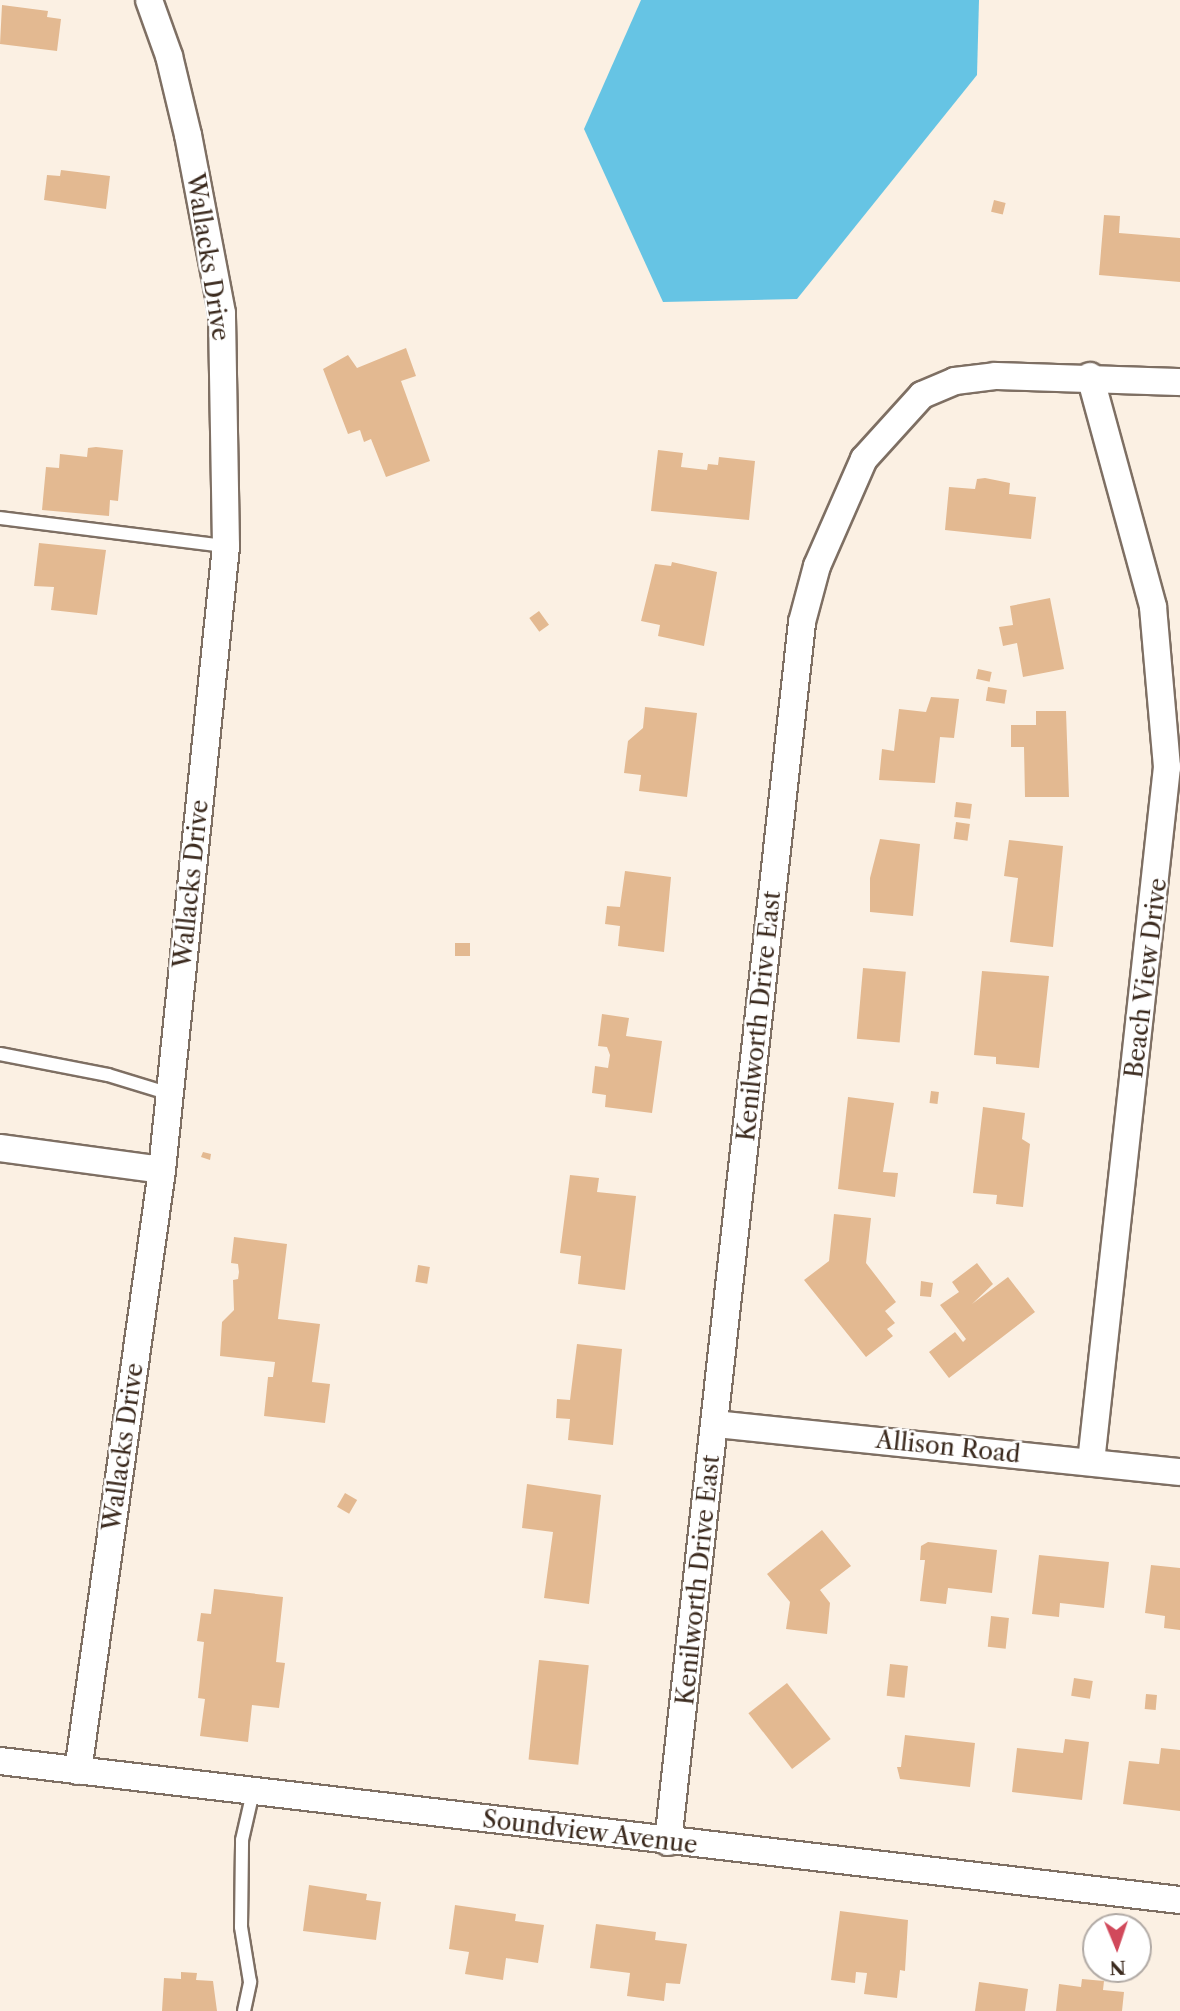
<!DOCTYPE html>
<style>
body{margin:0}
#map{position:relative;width:1180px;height:2011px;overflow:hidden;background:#fbf0e3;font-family:"Libre Caslon Text",serif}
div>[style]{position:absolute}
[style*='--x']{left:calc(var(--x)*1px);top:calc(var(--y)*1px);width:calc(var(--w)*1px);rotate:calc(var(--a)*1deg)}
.water>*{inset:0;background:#66c4e4}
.building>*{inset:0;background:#e3b991;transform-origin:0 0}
.roads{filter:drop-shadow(2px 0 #7e6f63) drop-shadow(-2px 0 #7e6f63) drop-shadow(0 2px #7e6f63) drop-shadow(0 -2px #7e6f63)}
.lane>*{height:12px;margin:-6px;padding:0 6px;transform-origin:6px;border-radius:6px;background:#fff}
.street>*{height:26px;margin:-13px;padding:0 13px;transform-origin:13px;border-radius:13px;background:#fff}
span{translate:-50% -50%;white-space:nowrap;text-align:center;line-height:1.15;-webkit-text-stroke:5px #fff;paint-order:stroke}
.street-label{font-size:24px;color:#3b2a1e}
.north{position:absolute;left:1082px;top:1913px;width:70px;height:70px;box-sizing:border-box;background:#fff;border:2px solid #b1aaa5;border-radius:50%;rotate:178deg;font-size:19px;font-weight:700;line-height:28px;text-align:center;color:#3b2a1e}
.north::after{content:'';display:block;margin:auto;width:24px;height:32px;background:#d1495b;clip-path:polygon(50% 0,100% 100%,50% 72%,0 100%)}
</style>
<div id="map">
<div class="water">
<i style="clip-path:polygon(641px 0,979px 0,977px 75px,797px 299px,663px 302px,584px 129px)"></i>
</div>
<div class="building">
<i style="clip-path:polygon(2px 5px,48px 11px,47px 17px,61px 19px,57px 51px,0 44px)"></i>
<i style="clip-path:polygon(61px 170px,110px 176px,106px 209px,44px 200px,47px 175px,60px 176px)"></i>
<i style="left:994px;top:200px;width:12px;height:12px;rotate:14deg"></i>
<i style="clip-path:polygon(1104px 215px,1120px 216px,1119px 233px,1180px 238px,1180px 282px,1099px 275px)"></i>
<i style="clip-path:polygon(406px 348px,416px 376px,401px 381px,430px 461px,386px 477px,371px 439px,364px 442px,360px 430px,348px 434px,323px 369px,348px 355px,357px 368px)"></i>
<i style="clip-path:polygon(96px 447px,123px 450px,118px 501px,110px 500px,109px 516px,42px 510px,46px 467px,59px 468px,60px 454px,87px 457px,88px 448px)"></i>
<i style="clip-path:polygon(658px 450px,683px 453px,681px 467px,707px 470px,708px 464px,718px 465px,719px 457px,755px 461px,749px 520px,651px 511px)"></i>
<i style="clip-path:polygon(985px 478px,1010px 483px,1009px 494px,1036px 497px,1031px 539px,945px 530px,949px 487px,975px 489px,977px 479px)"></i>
<i style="clip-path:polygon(39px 543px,106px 550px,97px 615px,51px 610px,54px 587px,34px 586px)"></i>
<i style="clip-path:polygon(672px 562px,717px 572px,704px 646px,658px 636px,660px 625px,641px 621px,655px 564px,671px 566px)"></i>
<i style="clip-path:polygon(1050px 598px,1064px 669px,1023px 677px,1017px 643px,1003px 646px,999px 627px,1013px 625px,1010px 606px)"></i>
<i style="left:539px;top:611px;width:17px;height:12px;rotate:54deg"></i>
<i style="left:978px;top:669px;width:14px;height:10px;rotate:12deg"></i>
<i style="left:988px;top:687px;width:19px;height:14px;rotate:9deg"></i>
<i style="clip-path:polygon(931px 697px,959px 699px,954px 738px,940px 737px,935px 783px,879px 780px,882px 749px,894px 751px,899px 709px,926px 712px)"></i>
<i style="clip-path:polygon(645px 707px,697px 713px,687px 797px,639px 791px,641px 775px,624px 773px,628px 741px,643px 728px)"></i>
<i style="clip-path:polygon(1036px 711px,1066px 711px,1069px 797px,1025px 797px,1024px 747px,1011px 747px,1011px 725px,1036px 725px)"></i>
<i style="left:956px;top:802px;width:16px;height:15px;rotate:7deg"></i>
<i style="left:956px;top:822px;width:14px;height:17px;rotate:8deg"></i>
<i style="clip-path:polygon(880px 839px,920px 844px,913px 916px,870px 912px,870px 878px)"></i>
<i style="clip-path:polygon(1009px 840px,1063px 846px,1053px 947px,1010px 942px,1018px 878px,1004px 876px)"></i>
<i style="clip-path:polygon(625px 871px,671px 877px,664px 952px,618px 946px,620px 926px,605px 924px,607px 906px,620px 907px)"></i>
<i style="left:455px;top:943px;width:15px;height:13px"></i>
<i style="left:863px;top:968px;width:43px;height:71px;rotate:5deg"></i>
<i style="clip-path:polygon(982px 971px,1049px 976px,1039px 1068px,996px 1064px,996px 1057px,974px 1055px)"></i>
<i style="clip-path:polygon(602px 1014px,629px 1018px,626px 1036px,662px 1041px,652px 1113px,605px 1107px,606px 1095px,592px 1093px,595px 1066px,608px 1068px,610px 1055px,607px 1047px,598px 1046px)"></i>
<i style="left:931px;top:1091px;width:8px;height:12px;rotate:7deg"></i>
<i style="clip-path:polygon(848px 1097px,894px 1103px,883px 1172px,898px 1173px,895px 1197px,838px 1189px)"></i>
<i style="clip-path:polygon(983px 1107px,1025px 1113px,1022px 1139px,1030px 1144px,1023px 1207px,996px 1204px,997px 1195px,973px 1193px)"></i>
<i style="clip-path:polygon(203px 1152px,211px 1154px,210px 1160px,201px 1157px)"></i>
<i style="clip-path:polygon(570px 1175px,599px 1178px,597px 1192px,636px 1196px,625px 1290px,578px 1284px,581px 1256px,560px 1253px)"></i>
<i style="clip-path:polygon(834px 1214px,871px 1218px,866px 1263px,896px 1302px,885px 1311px,895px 1323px,887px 1329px,893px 1336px,866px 1357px,804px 1280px,829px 1261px)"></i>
<i style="clip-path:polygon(234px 1237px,287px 1244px,278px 1319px,320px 1324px,312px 1382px,330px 1384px,325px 1423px,264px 1416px,268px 1377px,273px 1377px,275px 1362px,220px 1356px,222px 1322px,234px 1310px,233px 1280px,238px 1279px,239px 1272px,238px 1264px,231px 1263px)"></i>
<i style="clip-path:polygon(977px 1263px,993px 1284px,972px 1304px,1008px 1277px,1035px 1312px,949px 1378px,929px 1352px,955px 1332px,963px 1342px,966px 1339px,940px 1305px,959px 1292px,952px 1282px)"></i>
<i style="left:418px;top:1265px;width:12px;height:17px;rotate:9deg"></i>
<i style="clip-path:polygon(921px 1281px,933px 1283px,931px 1297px,920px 1296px)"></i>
<i style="clip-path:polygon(577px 1344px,622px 1349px,613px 1445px,568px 1440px,570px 1419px,556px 1418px,557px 1399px,570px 1400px)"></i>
<i style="clip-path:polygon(527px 1484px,601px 1495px,589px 1604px,544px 1598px,553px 1532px,522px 1528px)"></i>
<i style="left:345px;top:1493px;width:14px;height:16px;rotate:30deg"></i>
<i style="clip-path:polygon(822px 1530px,851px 1566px,820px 1590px,830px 1603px,827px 1634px,786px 1629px,790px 1602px,767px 1574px)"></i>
<i style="clip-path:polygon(928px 1542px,997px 1550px,992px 1593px,948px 1588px,946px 1604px,920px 1601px,925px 1560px,920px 1560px,921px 1546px)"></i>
<i style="clip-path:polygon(1039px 1555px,1109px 1562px,1104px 1608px,1060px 1603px,1059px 1617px,1032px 1614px)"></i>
<i style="clip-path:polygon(1151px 1565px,1180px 1568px,1180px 1630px,1164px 1628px,1165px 1616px,1145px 1613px)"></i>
<i style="clip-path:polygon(214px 1589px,283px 1597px,276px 1662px,285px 1663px,279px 1708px,252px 1705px,248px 1742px,200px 1736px,205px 1699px,198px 1698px,204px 1642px,197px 1641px,201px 1613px,211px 1614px)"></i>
<i style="left:991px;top:1616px;width:18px;height:31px;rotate:6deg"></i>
<i style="left:539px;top:1660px;width:50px;height:100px;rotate:6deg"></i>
<i style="left:890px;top:1664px;width:18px;height:32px;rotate:6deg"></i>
<i style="left:1074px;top:1678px;width:19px;height:18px;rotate:9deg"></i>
<i style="left:787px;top:1683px;width:71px;height:49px;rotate:52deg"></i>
<i style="left:1146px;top:1694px;width:11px;height:15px;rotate:5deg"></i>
<i style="clip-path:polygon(905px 1735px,975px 1743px,970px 1787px,900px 1779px,897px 1767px,901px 1767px)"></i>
<i style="clip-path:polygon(1065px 1739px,1089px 1742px,1082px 1800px,1012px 1792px,1017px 1748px,1063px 1753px)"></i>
<i style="clip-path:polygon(1161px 1748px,1180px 1750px,1180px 1811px,1123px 1804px,1129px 1761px,1159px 1764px)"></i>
<i style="clip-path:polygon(309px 1885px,367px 1894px,366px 1900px,381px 1902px,376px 1940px,303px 1931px)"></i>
<i style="clip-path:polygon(455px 1905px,516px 1914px,515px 1921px,544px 1925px,538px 1963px,506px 1958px,503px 1980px,465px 1974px,469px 1952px,449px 1949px)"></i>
<i style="clip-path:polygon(840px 1911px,908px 1920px,905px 1971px,900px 1970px,897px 1998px,864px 1994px,867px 1973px,856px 1972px,855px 1983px,831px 1980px)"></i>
<i style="clip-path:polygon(596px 1924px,656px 1932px,655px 1940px,687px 1944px,680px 1984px,666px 1983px,664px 2001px,627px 1996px,630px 1973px,590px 1968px)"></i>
<i style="clip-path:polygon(181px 1972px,197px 1973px,196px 1980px,213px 1981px,217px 2011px,162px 2011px,164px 1978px,181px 1979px)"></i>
<i style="clip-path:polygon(1082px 1979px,1104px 1981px,1103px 1990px,1124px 1992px,1122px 2011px,1056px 2011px,1059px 1984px,1081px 1987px)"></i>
<i style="clip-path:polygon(979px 1982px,1028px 1989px,1025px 2011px,975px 2011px)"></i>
</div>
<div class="roads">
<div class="lane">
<i style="--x:0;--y:518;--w:228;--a:7.1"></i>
<i style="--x:0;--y:1054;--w:110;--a:11"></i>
<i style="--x:108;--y:1075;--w:65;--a:17"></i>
<i style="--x:244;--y:2011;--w:30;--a:-78"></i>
<i style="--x:250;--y:1982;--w:56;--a:-99.3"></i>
<i style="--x:241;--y:1927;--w:87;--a:-89.3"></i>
<i style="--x:242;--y:1840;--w:49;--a:-77.1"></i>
</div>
<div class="street">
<i style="--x:1090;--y:376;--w:239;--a:74.7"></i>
<i style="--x:1153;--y:607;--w:161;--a:85"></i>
<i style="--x:1167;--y:767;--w:699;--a:96.24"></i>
<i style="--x:0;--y:1148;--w:163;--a:7.7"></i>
<i style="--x:715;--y:1424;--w:467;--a:5.9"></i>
<i style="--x:0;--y:1761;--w:1188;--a:6.72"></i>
<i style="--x:78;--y:1771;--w:607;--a:-82.04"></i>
<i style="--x:162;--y:1170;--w:627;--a:-84.14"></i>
<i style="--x:226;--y:546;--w:233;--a:-91"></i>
<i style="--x:222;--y:313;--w:181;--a:-100.8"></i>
<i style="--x:188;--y:135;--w:81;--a:-103.5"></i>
<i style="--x:169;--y:56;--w:59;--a:-109.7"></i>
<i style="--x:668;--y:1842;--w:1227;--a:-83.73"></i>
<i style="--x:802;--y:622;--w:58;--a:-75"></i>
<i style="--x:817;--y:566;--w:117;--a:-66.3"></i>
<i style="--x:864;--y:459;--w:86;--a:-47.8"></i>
<i style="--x:922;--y:395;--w:36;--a:-23"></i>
<i style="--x:955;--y:381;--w:40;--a:-7.1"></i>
<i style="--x:995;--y:376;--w:185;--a:1.9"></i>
</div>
</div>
<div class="street-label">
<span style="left:208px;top:257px;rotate:81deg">Wallacks Drive</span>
<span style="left:191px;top:884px;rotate:-84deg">Wallacks Drive</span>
<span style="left:1146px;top:978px;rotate:-83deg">Beach View Drive</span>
<span style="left:759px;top:1016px;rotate:-84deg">Kenilworth Drive East</span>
<span style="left:123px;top:1447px;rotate:-82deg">Wallacks Drive</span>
<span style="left:948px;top:1447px;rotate:6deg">Allison Road</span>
<span style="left:698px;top:1580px;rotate:-84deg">Kenilworth Drive East</span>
<span style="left:590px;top:1832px;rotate:7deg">Soundview Avenue</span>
</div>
<div class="north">N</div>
</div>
